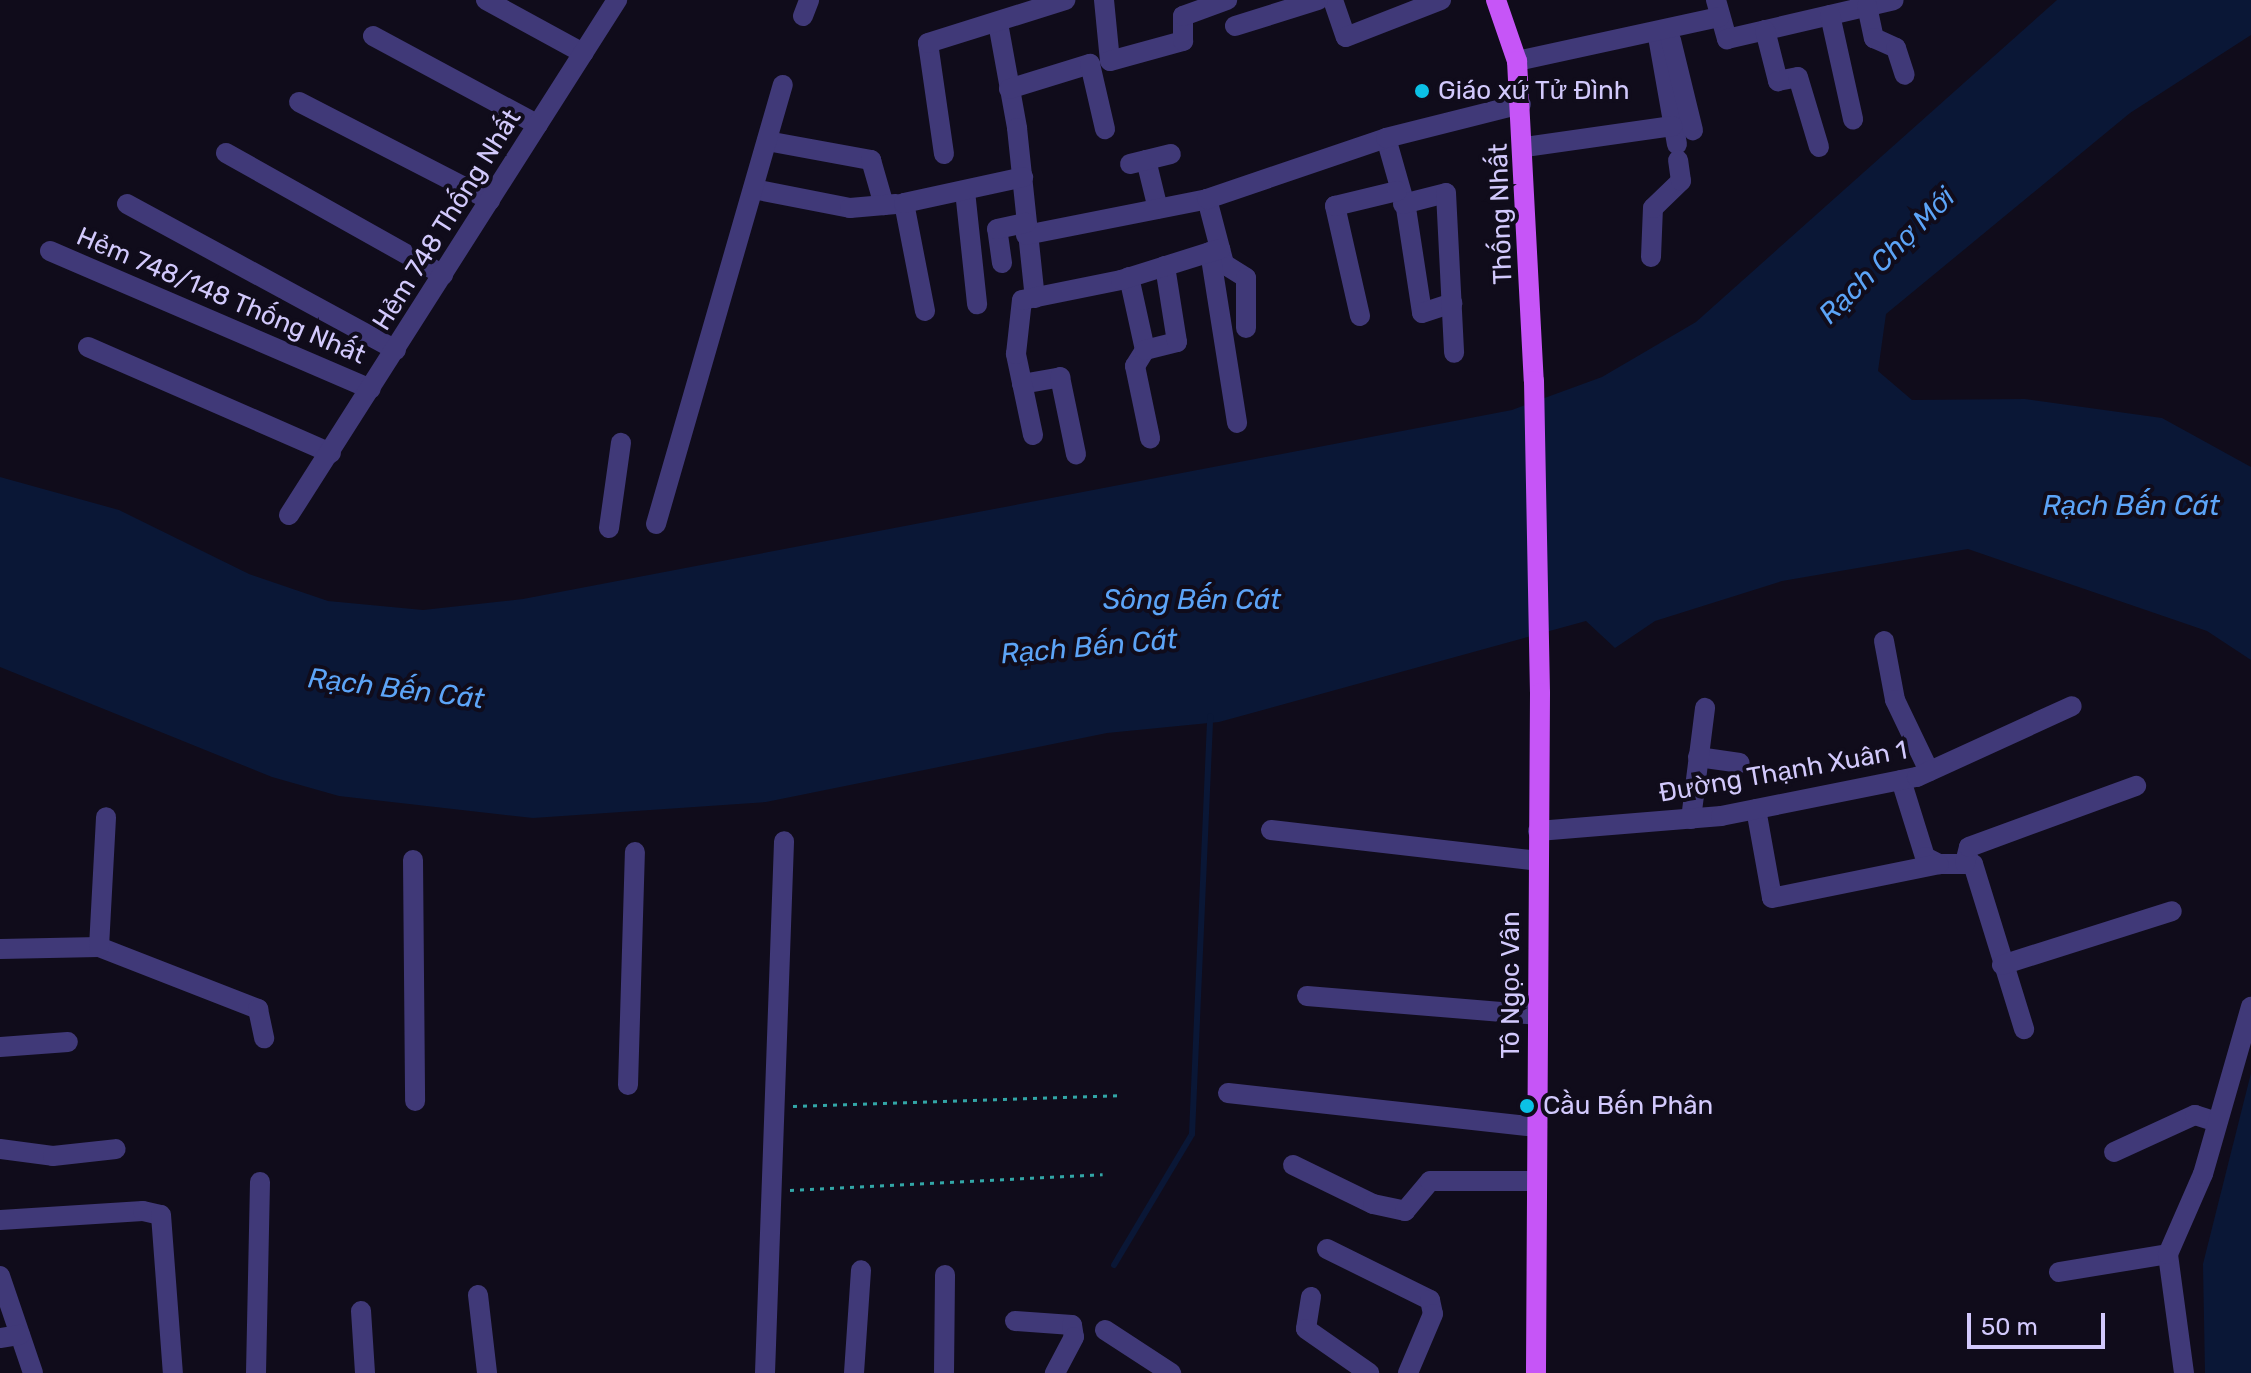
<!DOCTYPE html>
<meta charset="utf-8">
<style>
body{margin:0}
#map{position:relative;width:2251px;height:1373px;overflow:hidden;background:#100c1b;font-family:Rubik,sans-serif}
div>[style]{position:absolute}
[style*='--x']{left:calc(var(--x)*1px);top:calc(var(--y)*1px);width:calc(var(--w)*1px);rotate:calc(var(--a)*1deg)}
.water>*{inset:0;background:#0a1736}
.stream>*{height:6px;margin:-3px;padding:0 3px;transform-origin:3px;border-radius:3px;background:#0a1736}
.path>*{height:3px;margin-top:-1.5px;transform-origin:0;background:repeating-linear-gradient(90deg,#32a6a7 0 4px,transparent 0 10px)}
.minor>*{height:20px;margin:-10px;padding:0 10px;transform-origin:10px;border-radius:10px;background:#403978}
.major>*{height:20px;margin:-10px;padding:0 10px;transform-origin:10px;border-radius:10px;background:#c655f7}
.dots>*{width:22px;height:22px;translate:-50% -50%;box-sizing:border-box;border:4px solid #100c1b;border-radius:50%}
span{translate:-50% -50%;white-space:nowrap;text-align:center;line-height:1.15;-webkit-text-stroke:8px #100c1b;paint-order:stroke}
.poi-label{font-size:26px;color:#d2c9fc}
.left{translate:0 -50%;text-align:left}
.street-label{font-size:26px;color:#d2c9fc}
.water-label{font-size:28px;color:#5ca4f7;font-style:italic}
.scale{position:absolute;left:1967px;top:1313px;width:138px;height:36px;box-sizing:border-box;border:4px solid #d2c9fc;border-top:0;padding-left:10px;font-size:24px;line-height:28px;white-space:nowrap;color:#d2c9fc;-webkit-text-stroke:6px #100c1b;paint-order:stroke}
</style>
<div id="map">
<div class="water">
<i style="clip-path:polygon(2057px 0,2251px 0,2251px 35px,2130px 113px,1886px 314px,1878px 371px,1912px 400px,2025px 399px,2162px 418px,2251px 467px,2251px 660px,2207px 631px,1968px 549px,1782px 581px,1655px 621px,1615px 648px,1586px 621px,1219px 722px,1107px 733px,766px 802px,533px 818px,339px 796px,272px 777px,0 667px,0 477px,119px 510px,249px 574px,328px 601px,423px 610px,523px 599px,1512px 410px,1602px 377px,1696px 322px)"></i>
<i style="clip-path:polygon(2251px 1073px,2251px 1373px,2205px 1373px,2203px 1264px)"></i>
</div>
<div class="stream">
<i style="--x:1114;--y:1265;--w:152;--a:-59.2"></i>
<i style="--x:1192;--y:1134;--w:418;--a:-87.5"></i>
</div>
<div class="path">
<i style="--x:793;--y:1106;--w:326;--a:-1.9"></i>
<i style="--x:790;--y:1190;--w:313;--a:-2.9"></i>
</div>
<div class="minor">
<i style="--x:486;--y:0;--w:111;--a:28.7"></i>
<i style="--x:1104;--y:0;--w:61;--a:84.4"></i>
<i style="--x:1110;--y:61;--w:76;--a:-15.3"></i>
<i style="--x:1183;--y:41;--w:25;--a:-90"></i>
<i style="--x:1183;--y:16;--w:47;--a:-20"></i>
<i style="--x:1333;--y:0;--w:39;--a:71"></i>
<i style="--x:1346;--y:37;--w:102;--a:-21.3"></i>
<i style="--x:1716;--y:0;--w:41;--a:74.2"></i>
<i style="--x:1727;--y:39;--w:171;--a:-13.1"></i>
<i style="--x:1867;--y:6;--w:33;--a:78"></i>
<i style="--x:1874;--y:38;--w:24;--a:24"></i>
<i style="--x:1896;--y:48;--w:28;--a:72"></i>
<i style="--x:1830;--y:15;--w:107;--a:77.5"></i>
<i style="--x:803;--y:16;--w:17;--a:-69"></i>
<i style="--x:998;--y:23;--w:107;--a:79.7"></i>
<i style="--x:1017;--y:128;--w:171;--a:84"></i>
<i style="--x:1235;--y:26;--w:87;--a:-17.4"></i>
<i style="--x:1765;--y:30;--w:53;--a:75.7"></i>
<i style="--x:1778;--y:81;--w:20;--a:-11"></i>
<i style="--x:1798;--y:77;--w:73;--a:73.3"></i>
<i style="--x:1657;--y:31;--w:115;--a:80"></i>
<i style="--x:373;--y:36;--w:187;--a:28.3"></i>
<i style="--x:1671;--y:40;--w:93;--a:76.3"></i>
<i style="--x:1517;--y:61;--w:207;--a:-12.3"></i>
<i style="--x:1009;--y:89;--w:85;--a:-17.2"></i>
<i style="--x:1090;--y:64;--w:67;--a:77"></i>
<i style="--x:299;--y:102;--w:215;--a:27.2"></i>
<i style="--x:1386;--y:138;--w:73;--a:74.1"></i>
<i style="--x:1406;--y:208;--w:106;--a:81.3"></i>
<i style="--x:1422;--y:313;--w:32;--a:-18"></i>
<i style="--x:767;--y:141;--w:106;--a:10.4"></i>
<i style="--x:871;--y:160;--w:47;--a:73.9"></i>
<i style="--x:1525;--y:147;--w:149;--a:-8.1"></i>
<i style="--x:226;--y:153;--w:249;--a:29.3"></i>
<i style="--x:944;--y:154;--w:112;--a:-98.2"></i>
<i style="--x:928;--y:43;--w:144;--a:-17.4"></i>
<i style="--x:1146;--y:160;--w:50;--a:76.2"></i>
<i style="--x:1130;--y:164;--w:42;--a:-13.7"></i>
<i style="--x:753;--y:189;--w:99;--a:11.1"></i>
<i style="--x:850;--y:208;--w:46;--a:-5"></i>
<i style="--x:965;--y:191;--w:114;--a:83.9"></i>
<i style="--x:1207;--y:199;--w:67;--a:75.3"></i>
<i style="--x:1224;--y:264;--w:26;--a:32"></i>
<i style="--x:1246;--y:278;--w:50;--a:90"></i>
<i style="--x:127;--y:204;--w:306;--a:28.5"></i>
<i style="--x:1403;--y:204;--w:44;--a:-14.3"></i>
<i style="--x:1446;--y:193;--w:160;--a:87.1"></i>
<i style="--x:1026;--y:235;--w:185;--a:-11.2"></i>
<i style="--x:1207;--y:199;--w:189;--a:-18.8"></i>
<i style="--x:1386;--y:138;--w:139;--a:-14.1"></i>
<i style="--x:50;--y:251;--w:349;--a:23.3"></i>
<i style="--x:1210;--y:252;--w:173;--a:81"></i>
<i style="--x:1651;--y:257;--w:49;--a:-87.7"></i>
<i style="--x:1653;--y:208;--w:39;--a:-44"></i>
<i style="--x:1681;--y:181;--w:21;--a:-98"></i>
<i style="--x:1002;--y:263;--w:34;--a:-98"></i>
<i style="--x:997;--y:229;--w:30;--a:-12"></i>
<i style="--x:1129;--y:277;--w:75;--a:77.6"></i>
<i style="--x:1145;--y:350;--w:19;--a:122"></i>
<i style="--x:1135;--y:366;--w:74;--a:78.2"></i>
<i style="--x:925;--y:311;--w:110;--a:-101"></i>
<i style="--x:904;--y:203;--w:122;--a:-12.3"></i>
<i style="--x:1360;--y:316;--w:113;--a:-102.8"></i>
<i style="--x:1335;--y:206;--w:64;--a:-13.6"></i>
<i style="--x:88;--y:347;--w:265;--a:23.6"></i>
<i style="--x:1145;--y:350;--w:33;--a:-14"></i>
<i style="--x:1177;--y:342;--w:77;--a:-99"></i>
<i style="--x:1022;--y:384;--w:39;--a:-10"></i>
<i style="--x:1060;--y:377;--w:79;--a:78.3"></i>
<i style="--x:1033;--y:435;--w:83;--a:-101.9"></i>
<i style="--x:1016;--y:354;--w:54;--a:-83.7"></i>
<i style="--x:1022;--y:300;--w:101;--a:-11.4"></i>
<i style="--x:1121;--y:280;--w:104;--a:-17.4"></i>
<i style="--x:289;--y:515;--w:611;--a:-57.51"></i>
<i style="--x:656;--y:524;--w:457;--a:-73.9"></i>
<i style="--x:609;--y:528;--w:86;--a:-82"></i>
<i style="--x:1884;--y:641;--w:60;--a:79.4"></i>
<i style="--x:1895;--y:700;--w:79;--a:64.4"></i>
<i style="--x:1698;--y:757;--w:42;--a:8.1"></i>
<i style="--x:1901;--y:780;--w:81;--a:72.7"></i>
<i style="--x:1925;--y:857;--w:16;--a:27"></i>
<i style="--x:1939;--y:864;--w:34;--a:0"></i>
<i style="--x:1973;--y:864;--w:173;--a:72.8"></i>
<i style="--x:1756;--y:809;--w:90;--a:79.8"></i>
<i style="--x:1772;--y:898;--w:170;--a:-11.5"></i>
<i style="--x:1691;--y:819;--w:112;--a:-82.8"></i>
<i style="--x:1271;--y:830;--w:268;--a:6.6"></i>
<i style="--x:1538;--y:831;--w:184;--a:-4.7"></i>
<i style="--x:1721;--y:816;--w:200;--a:-11.3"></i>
<i style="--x:1917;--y:777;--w:170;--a:-24.6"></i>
<i style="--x:413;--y:860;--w:241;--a:89.5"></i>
<i style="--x:1965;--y:863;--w:16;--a:-76"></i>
<i style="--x:1969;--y:847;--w:178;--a:-20.1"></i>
<i style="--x:99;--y:947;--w:171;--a:21.3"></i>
<i style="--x:258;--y:1009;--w:30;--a:78"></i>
<i style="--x:0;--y:949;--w:99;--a:-1.2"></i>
<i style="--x:99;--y:947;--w:130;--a:-86.9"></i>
<i style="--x:2002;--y:965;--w:178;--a:-17.6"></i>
<i style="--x:1307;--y:996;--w:231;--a:4.7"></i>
<i style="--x:0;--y:1047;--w:68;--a:-4.2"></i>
<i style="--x:628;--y:1085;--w:233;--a:-88.3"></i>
<i style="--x:1228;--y:1093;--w:311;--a:6.3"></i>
<i style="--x:0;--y:1149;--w:53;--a:7.5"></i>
<i style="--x:53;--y:1156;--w:63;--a:-6.3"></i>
<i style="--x:2114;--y:1152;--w:89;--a:-24.6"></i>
<i style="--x:2195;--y:1115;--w:23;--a:18"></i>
<i style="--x:1293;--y:1165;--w:89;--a:26"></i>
<i style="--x:1373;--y:1204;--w:33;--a:12"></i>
<i style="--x:1405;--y:1211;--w:39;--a:-50"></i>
<i style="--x:1430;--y:1181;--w:107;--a:0"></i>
<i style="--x:0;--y:1220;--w:143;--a:-3.6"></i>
<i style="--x:143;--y:1211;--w:18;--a:13"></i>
<i style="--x:161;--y:1215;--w:158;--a:85.7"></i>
<i style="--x:1327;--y:1249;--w:115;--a:26.3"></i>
<i style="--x:1430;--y:1300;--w:14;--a:78"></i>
<i style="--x:1433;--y:1314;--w:64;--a:113"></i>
<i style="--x:2059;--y:1272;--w:110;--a:-9.4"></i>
<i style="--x:0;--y:1276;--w:102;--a:71.2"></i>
<i style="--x:478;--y:1295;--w:79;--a:83.4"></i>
<i style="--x:1311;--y:1297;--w:32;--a:99"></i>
<i style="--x:1306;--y:1329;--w:77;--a:34.9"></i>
<i style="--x:361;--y:1311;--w:62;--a:86.3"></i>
<i style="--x:1015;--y:1321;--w:57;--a:4"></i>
<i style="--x:1072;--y:1325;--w:12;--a:81"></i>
<i style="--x:1074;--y:1337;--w:41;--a:117.8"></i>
<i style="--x:1105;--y:1330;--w:79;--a:33.1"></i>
<i style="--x:0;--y:1338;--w:20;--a:-9"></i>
<i style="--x:256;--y:1373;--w:191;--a:-88.8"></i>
<i style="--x:765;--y:1373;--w:532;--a:-87.95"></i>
<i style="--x:854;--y:1373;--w:103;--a:-86.1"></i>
<i style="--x:944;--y:1373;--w:98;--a:-89.4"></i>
<i style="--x:2184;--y:1373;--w:120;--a:-97.7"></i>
<i style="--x:2168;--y:1254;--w:87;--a:-66.4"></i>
<i style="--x:2203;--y:1174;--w:174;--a:-74"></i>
</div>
<div class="major">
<i style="--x:1496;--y:0;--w:65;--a:71"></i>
<i style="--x:1517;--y:61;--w:320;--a:87"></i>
<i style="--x:1534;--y:381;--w:312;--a:88.9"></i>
<i style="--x:1540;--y:693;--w:680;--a:90.34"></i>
</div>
<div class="dots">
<i style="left:1422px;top:91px;background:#0bc1e6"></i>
<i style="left:1527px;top:1106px;background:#0bc1e6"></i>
</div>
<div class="poi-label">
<span class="left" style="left:1438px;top:91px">Giáo xứ Tử Đình</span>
<span class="left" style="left:1543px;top:1106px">Cầu Bến Phân</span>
</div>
<div class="street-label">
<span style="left:1501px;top:214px;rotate:-92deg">Thống Nhất</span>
<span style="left:447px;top:220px;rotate:-58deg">Hẻm 748 Thống Nhất</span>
<span style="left:221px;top:296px;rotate:23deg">Hẻm 748/148 Thống Nhất</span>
<span style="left:1783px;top:772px;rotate:-10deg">Đường Thạnh Xuân 1</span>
<span style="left:1511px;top:985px;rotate:-90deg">Tô Ngọc Vân</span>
</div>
<div class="water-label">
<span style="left:1887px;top:256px;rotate:-45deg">Rạch Chợ Mới</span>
<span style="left:2131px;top:506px">Rạch Bến Cát</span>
<span style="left:1192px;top:600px">Sông Bến Cát</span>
<span style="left:1089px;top:647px;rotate:-5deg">Rạch Bến Cát</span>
<span style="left:396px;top:689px;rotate:7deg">Rạch Bến Cát</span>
</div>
<div class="scale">50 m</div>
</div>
